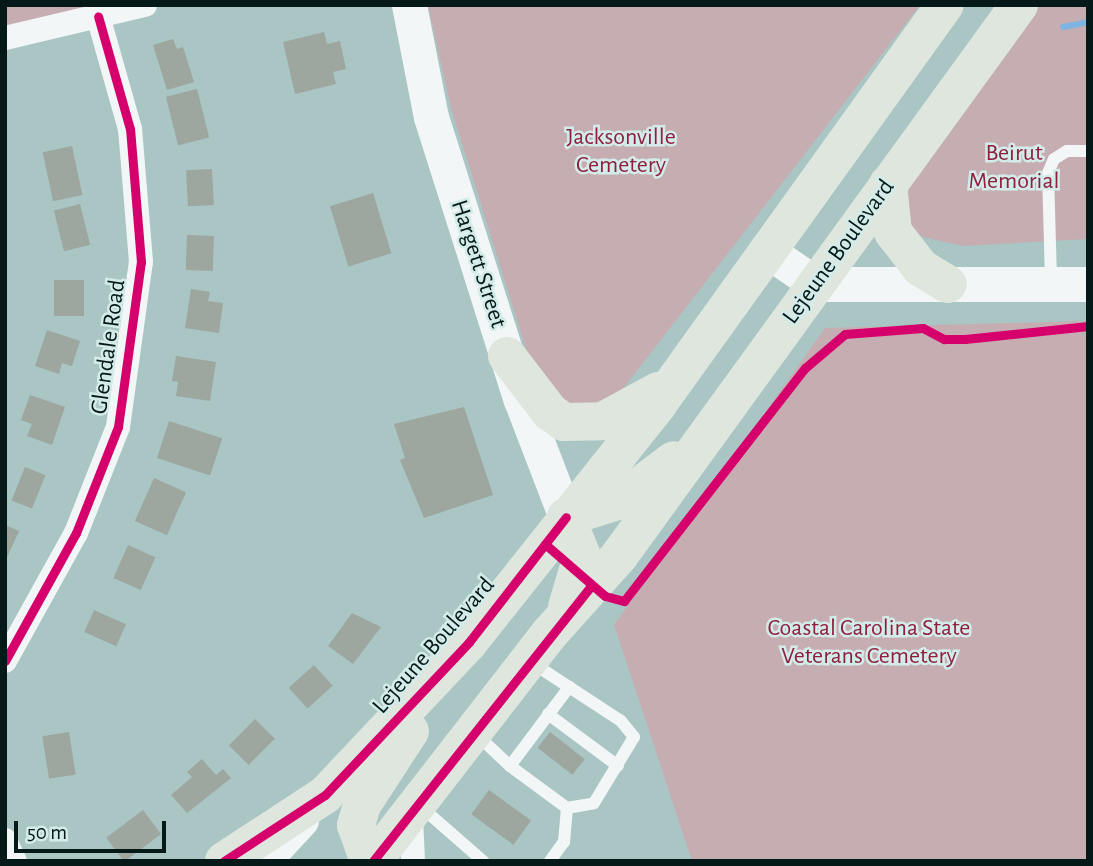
<!DOCTYPE html>
<style>
body{margin:0}
#map{position:relative;width:1093px;height:866px;overflow:hidden;background:#a9c6c4;font-family:"Alegreya Sans",sans-serif}
div>[style]{position:absolute}
[style*='--x']{left:calc(var(--x)*1px);top:calc(var(--y)*1px);width:calc(var(--w)*1px);rotate:calc(var(--a)*1deg)}
.green>*{inset:0;background:#c6adb1}
.stream>*{height:6px;margin:-3px;padding:0 3px;transform-origin:3px;border-radius:3px;background:#7db4e2}
.building>*{inset:0;background:#9da69f;transform-origin:0 0}
.lane>*{height:12px;margin:-6px;padding:0 6px;transform-origin:6px;border-radius:6px;background:#f2f6f6}
.street>*{height:24px;margin:-12px;padding:0 12px;transform-origin:12px;border-radius:12px;background:#f2f6f6}
.secondary>*{height:35px;margin:-17.5px;padding:0 17.5px;transform-origin:17.5px;border-radius:17.5px;background:#f2f6f6}
.primary>*{height:38px;margin:-19px;padding:0 19px;transform-origin:19px;border-radius:19px;background:#dee6dd}
.cycleway>*{height:9px;margin:-4.5px;padding:0 4.5px;transform-origin:4.5px;border-radius:4.5px;background:#d6006c}
span{translate:-50% -50%;white-space:nowrap;text-align:center;line-height:1.15;-webkit-text-stroke:5px #d3ecea;paint-order:stroke}
.park-label{font-size:24px;color:#901f3e}
.street-label{font-size:24px;color:#051a18}
.frame{position:absolute;inset:0;border:7px solid #051a18;pointer-events:none}
.scale{position:absolute;left:14px;top:821px;width:152px;height:32px;box-sizing:border-box;border:4px solid #051a18;border-top:0;padding-left:9px;font-size:21px;line-height:24px;white-space:nowrap;color:#051a18;-webkit-text-stroke:5px #d3ecea;paint-order:stroke}
</style>
<div id="map">
<div class="green">
<i style="clip-path:polygon(5px 5px,145px 5px,5px 38px)"></i>
<i style="clip-path:polygon(428px 5px,920px 5px,626px 385px,603px 405px,586px 412px,542px 387px,525px 346px,451px 108px)"></i>
<i style="clip-path:polygon(1040px 5px,1088px 5px,1088px 239px,963px 246px,910px 234px,904px 194px)"></i>
<i style="clip-path:polygon(1088px 321px,1088px 861px,692px 861px,614px 625px,825px 328px)"></i>
</div>
<div class="stream">
<i style="--x:1063;--y:27;--w:25;--a:-11"></i>
</div>
<div class="building">
<i style="clip-path:polygon(324px 32px,327px 44px,340px 41px,346px 69px,333px 72px,336px 84px,295px 94px,283px 42px)"></i>
<i style="clip-path:polygon(173px 39px,177px 49px,183px 47px,194px 82px,167px 90px,153px 45px)"></i>
<i style="left:197px;top:89px;width:50px;height:32px;rotate:76deg"></i>
<i style="left:72px;top:146px;width:50px;height:30px;rotate:78deg"></i>
<i style="left:212px;top:169px;width:36px;height:26px;rotate:87deg"></i>
<i style="left:373px;top:193px;width:63px;height:45px;rotate:73deg"></i>
<i style="left:80px;top:204px;width:42px;height:27px;rotate:76deg"></i>
<i style="left:187px;top:235px;width:27px;height:35px;rotate:2deg"></i>
<i style="left:84px;top:280px;width:36px;height:30px;rotate:90deg"></i>
<i style="clip-path:polygon(191px 289px,210px 292px,208px 301px,223px 303px,219px 333px,185px 328px)"></i>
<i style="clip-path:polygon(47px 330px,80px 341px,72px 366px,62px 363px,59px 374px,35px 366px)"></i>
<i style="clip-path:polygon(176px 356px,216px 362px,210px 401px,176px 396px,178px 382px,172px 381px)"></i>
<i style="clip-path:polygon(30px 395px,65px 407px,52px 445px,27px 436px,32px 424px,21px 420px)"></i>
<i style="clip-path:polygon(464px 407px,493px 495px,424px 518px,400px 460px,405px 458px,394px 424px)"></i>
<i style="left:169px;top:421px;width:56px;height:39px;rotate:18deg"></i>
<i style="left:25px;top:467px;width:22px;height:36px;rotate:22deg"></i>
<i style="left:154px;top:478px;width:35px;height:47px;rotate:24deg"></i>
<i style="clip-path:polygon(5px 525px,19px 531px,5px 562px)"></i>
<i style="left:128px;top:545px;width:30px;height:36px;rotate:24deg"></i>
<i style="left:94px;top:610px;width:35px;height:24px;rotate:24deg"></i>
<i style="clip-path:polygon(352px 613px,381px 627px,353px 664px,328px 646px)"></i>
<i style="left:314px;top:665px;width:28px;height:34px;rotate:48deg"></i>
<i style="left:255px;top:719px;width:28px;height:37px;rotate:45deg"></i>
<i style="left:69px;top:732px;width:43px;height:27px;rotate:81deg"></i>
<i style="left:550px;top:732px;width:44px;height:20px;rotate:38deg"></i>
<i style="clip-path:polygon(202px 759px,216px 775px,223px 769px,231px 778px,187px 813px,171px 795px,192px 777px,187px 772px)"></i>
<i style="left:489px;top:790px;width:52px;height:30px;rotate:36deg"></i>
<i style="left:143px;top:810px;width:30px;height:46px;rotate:53deg"></i>
</div>
<div class="lane">
<i style="--x:1051;--y:280;--w:107;--a:-91.6"></i>
<i style="--x:1048;--y:173;--w:15;--a:-67"></i>
<i style="--x:1054;--y:159;--w:15;--a:-32"></i>
<i style="--x:1067;--y:151;--w:21;--a:0"></i>
<i style="--x:548;--y:714;--w:87;--a:36.6"></i>
<i style="--x:477;--y:735;--w:45;--a:43.2"></i>
<i style="--x:510;--y:766;--w:71;--a:36.4"></i>
<i style="--x:567;--y:808;--w:27;--a:-10"></i>
<i style="--x:594;--y:803;--w:77;--a:-58.8"></i>
<i style="--x:634;--y:737;--w:21;--a:-129"></i>
<i style="--x:621;--y:721;--w:108;--a:-146.8"></i>
<i style="--x:510;--y:766;--w:99;--a:-53.2"></i>
<i style="--x:420;--y:806;--w:84;--a:41.1"></i>
<i style="--x:550;--y:861;--w:24;--a:-54"></i>
<i style="--x:564;--y:842;--w:34;--a:-85"></i>
</div>
<div class="street">
<i style="--x:5;--y:38;--w:144;--a:-13.3"></i>
<i style="--x:5;--y:661;--w:146;--a:-61"></i>
<i style="--x:76;--y:533;--w:114;--a:-68.4"></i>
<i style="--x:118;--y:427;--w:167;--a:-82.1"></i>
<i style="--x:141;--y:262;--w:133;--a:-94.7"></i>
<i style="--x:130;--y:129;--w:117;--a:-105.8"></i>
<i style="--x:411;--y:817;--w:44;--a:87.4"></i>
<i style="--x:5;--y:840;--w:23;--a:65"></i>
</div>
<div class="secondary">
<i style="--x:409;--y:5;--w:114;--a:78.9"></i>
<i style="--x:431;--y:117;--w:297;--a:72.4"></i>
<i style="--x:521;--y:400;--w:125;--a:69"></i>
<i style="--x:766;--y:250;--w:60;--a:34.2"></i>
<i style="--x:816;--y:284;--w:272;--a:0"></i>
<i style="--x:263;--y:861;--w:56;--a:-47.2"></i>
</div>
<div class="primary">
<i style="--x:888;--y:184;--w:48;--a:84.1"></i>
<i style="--x:893;--y:232;--w:46;--a:52.1"></i>
<i style="--x:921;--y:268;--w:31;--a:31"></i>
<i style="--x:507;--y:356;--w:71;--a:52.5"></i>
<i style="--x:550;--y:412;--w:17;--a:36"></i>
<i style="--x:564;--y:422;--w:39;--a:-1"></i>
<i style="--x:603;--y:421;--w:63;--a:-28.6"></i>
<i style="--x:566;--y:517;--w:58;--a:-17.2"></i>
<i style="--x:621;--y:500;--w:66;--a:-37"></i>
<i style="--x:566;--y:517;--w:42;--a:67.7"></i>
<i style="--x:582;--y:556;--w:53;--a:106.4"></i>
<i style="--x:224;--y:861;--w:121;--a:-33.2"></i>
<i style="--x:325;--y:795;--w:210;--a:-46.7"></i>
<i style="--x:469;--y:642;--w:304;--a:-51.5"></i>
<i style="--x:658;--y:404;--w:491;--a:-54.3"></i>
<i style="--x:369;--y:861;--w:38;--a:-110"></i>
<i style="--x:356;--y:825;--w:21;--a:-73"></i>
<i style="--x:362;--y:805;--w:88;--a:-57"></i>
<i style="--x:373;--y:861;--w:289;--a:-52.2"></i>
<i style="--x:550;--y:633;--w:103;--a:-48.1"></i>
<i style="--x:619;--y:556;--w:681;--a:-54.02"></i>
</div>
<div class="cycleway">
<i style="--x:545;--y:544;--w:79;--a:40.9"></i>
<i style="--x:605;--y:596;--w:20;--a:15"></i>
<i style="--x:624;--y:601;--w:295;--a:-52.2"></i>
<i style="--x:805;--y:368;--w:52;--a:-40.4"></i>
<i style="--x:845;--y:334;--w:78;--a:-4.4"></i>
<i style="--x:923;--y:328;--w:24;--a:28"></i>
<i style="--x:944;--y:339;--w:21;--a:0"></i>
<i style="--x:965;--y:339;--w:124;--a:-6"></i>
<i style="--x:5;--y:661;--w:146;--a:-61"></i>
<i style="--x:76;--y:533;--w:114;--a:-68.4"></i>
<i style="--x:118;--y:427;--w:167;--a:-82.1"></i>
<i style="--x:141;--y:262;--w:133;--a:-94.7"></i>
<i style="--x:130;--y:129;--w:117;--a:-105.8"></i>
<i style="--x:224;--y:861;--w:121;--a:-33.2"></i>
<i style="--x:325;--y:795;--w:210;--a:-46.7"></i>
<i style="--x:469;--y:642;--w:158;--a:-52.2"></i>
<i style="--x:373;--y:861;--w:352;--a:-51.6"></i>
</div>
<div class="park-label">
<span style="left:621px;top:152px">Jacksonville<br>Cemetery</span>
<span style="left:1014px;top:168px">Beirut<br>Memorial</span>
<span style="left:869px;top:643px">Coastal Carolina State<br>Veterans Cemetery</span>
</div>
<div class="street-label">
<span style="left:839px;top:252px;rotate:-54deg">Lejeune Boulevard</span>
<span style="left:478px;top:264px;rotate:72deg">Hargett Street</span>
<span style="left:109px;top:347px;rotate:-82deg">Glendale Road</span>
<span style="left:434px;top:646px;rotate:-49deg">Lejeune Boulevard</span>
</div>
<div class="frame"></div>
<div class="scale">50 m</div>
</div>
